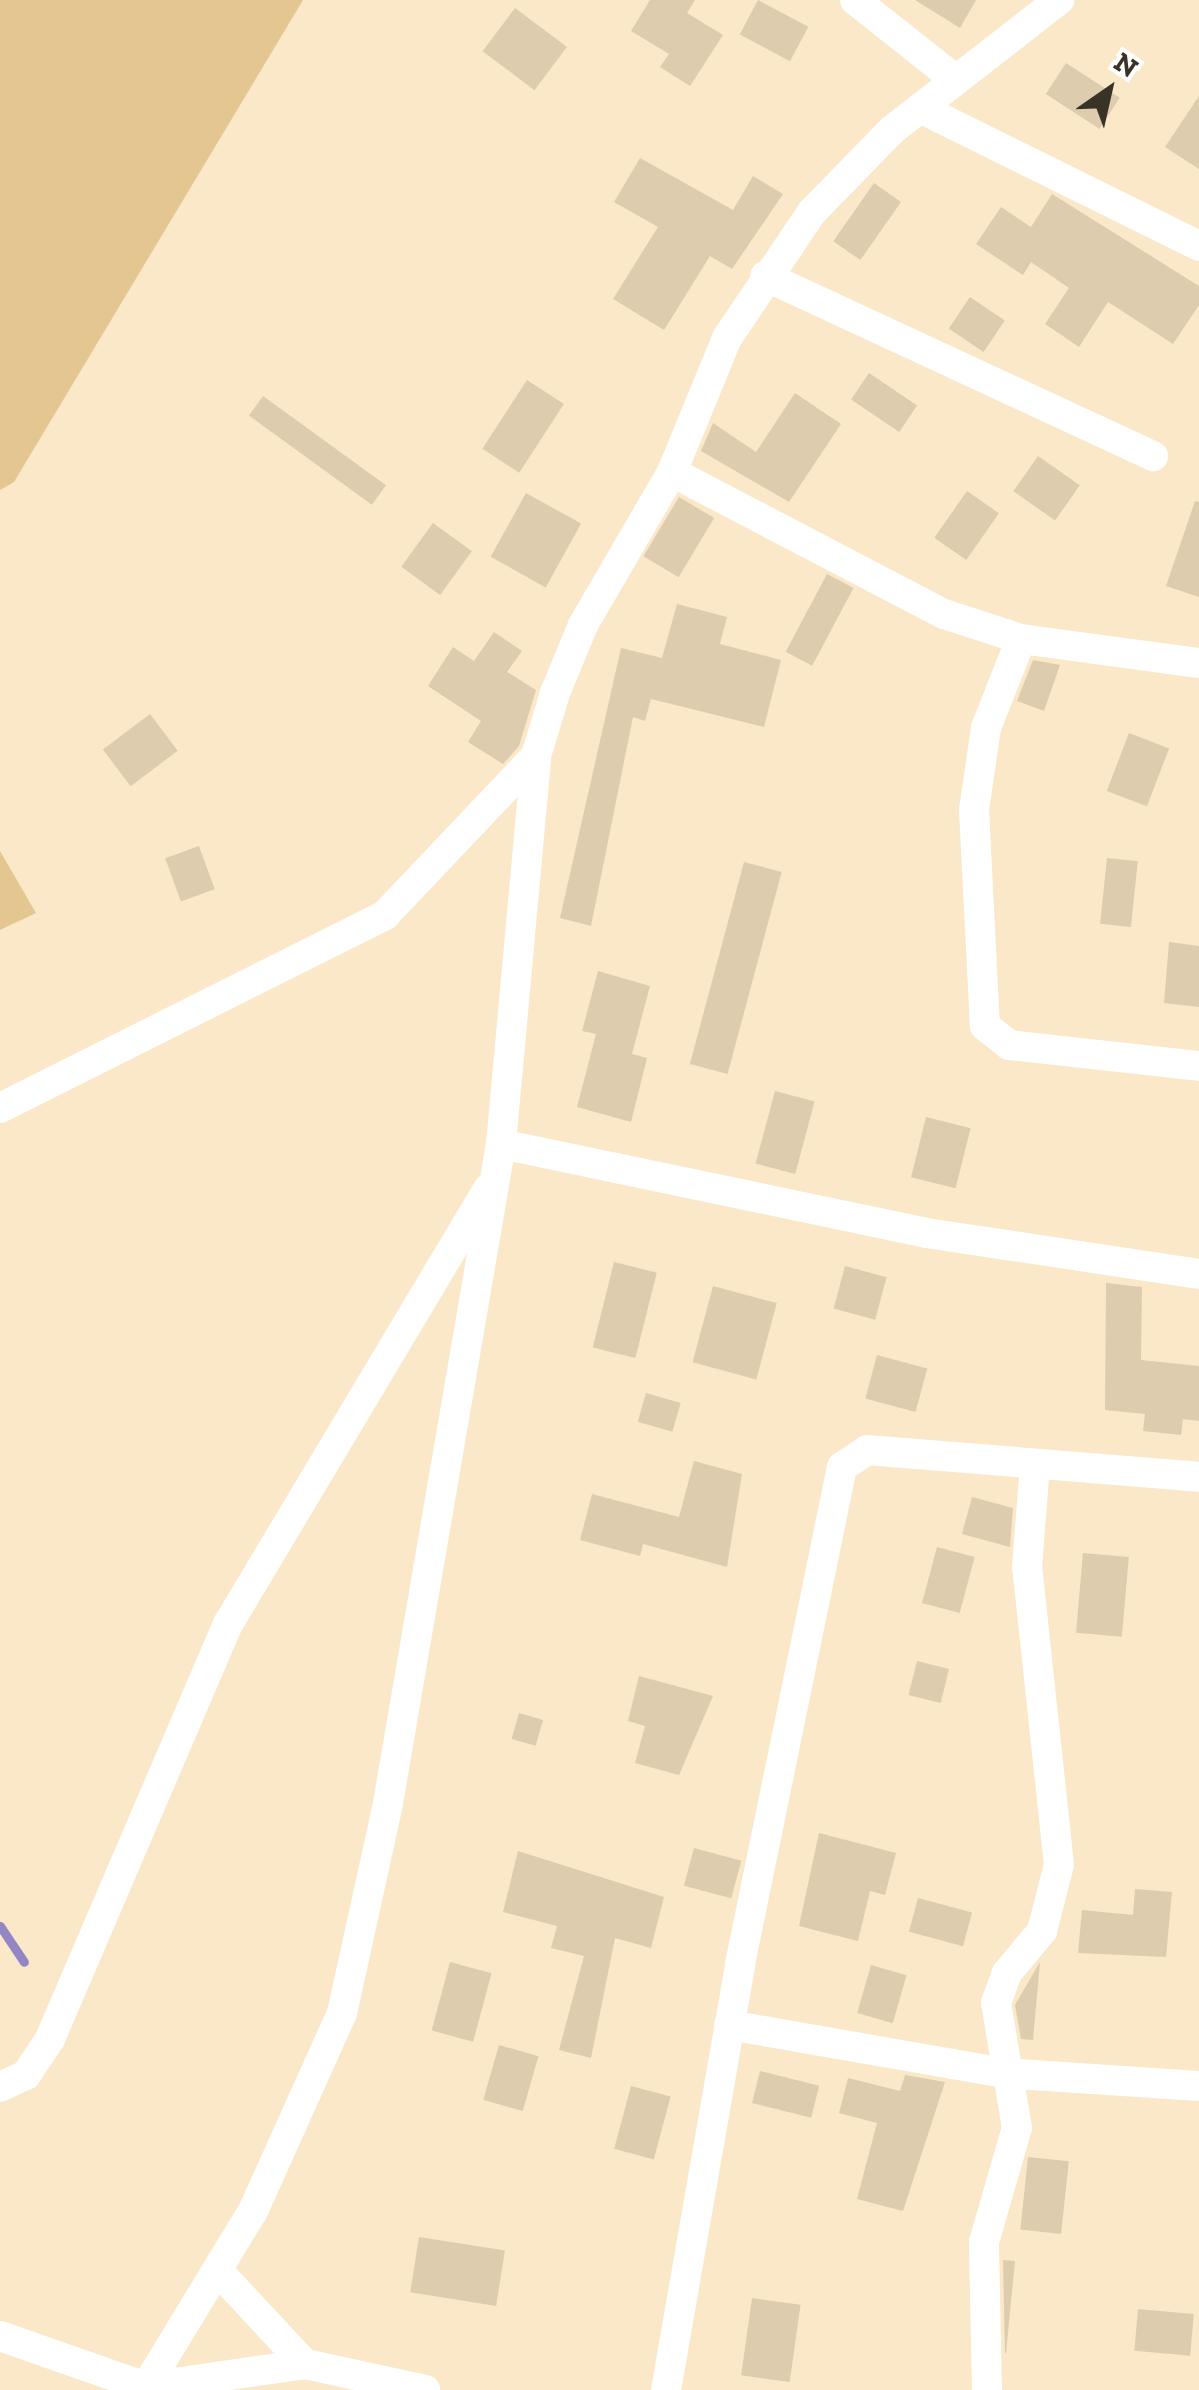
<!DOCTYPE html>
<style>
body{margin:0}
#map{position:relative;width:1199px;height:2390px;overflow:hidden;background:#fae8c9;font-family:"Zilla Slab",serif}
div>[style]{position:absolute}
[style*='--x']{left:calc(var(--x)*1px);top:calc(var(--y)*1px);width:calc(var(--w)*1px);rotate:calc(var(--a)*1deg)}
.green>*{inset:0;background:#e4c691}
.stream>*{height:9px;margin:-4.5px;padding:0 4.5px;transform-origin:4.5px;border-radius:4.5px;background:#9486c5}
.building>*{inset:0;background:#ddccad;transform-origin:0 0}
.minor>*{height:30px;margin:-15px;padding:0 15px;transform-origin:15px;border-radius:15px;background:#fff}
span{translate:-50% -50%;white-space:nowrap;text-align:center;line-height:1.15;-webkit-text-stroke:10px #fff;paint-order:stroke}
.north{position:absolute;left:1059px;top:40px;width:100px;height:100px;-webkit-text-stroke:8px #fff;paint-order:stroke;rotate:34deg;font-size:28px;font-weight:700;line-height:40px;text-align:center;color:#393226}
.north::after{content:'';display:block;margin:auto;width:35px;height:45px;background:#393226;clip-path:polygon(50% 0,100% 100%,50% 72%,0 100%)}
</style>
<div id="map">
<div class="green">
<i style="clip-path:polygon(0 0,303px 0,14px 482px,0 490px)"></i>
<i style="clip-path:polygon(0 851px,36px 913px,0 930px)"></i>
</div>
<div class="stream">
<i style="--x:0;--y:1926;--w:43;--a:56.3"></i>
</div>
<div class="building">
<i style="clip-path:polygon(650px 0,695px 0,687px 13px,723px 35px,690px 86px,660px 67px,669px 54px,631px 31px)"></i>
<i style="left:758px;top:0;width:57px;height:39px;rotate:28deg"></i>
<i style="clip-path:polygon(915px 0,976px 0,960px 28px)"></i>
<i style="left:515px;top:8px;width:65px;height:54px;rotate:37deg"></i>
<i style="left:1066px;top:63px;width:64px;height:37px;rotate:33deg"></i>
<i style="clip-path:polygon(1199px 96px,1199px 169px,1165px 147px)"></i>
<i style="clip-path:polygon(640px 158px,733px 210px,753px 176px,783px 194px,732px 269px,710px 256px,664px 330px,613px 299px,658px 227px,614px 202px)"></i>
<i style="left:874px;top:183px;width:33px;height:71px;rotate:35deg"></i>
<i style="clip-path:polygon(1052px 194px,1199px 286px,1199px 305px,1173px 344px,1108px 302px,1079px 347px,1045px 324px,1069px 288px,1031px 262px,1023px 275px,976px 244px,1001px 207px,1031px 227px)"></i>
<i style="left:970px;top:297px;width:42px;height:38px;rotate:34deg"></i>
<i style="left:869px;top:373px;width:58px;height:32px;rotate:34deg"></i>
<i style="left:527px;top:380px;width:44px;height:82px;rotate:33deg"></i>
<i style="clip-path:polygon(795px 393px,841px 424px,789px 502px,701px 451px,713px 423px,756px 452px)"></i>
<i style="left:263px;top:396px;width:152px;height:24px;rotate:36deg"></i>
<i style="left:1038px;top:456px;width:51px;height:43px;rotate:35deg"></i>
<i style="left:967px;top:491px;width:39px;height:57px;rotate:35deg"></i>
<i style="left:526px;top:493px;width:63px;height:73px;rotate:29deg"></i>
<i style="left:679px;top:497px;width:41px;height:69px;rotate:31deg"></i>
<i style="clip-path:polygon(1195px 501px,1199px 502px,1199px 597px,1166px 586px)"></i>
<i style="left:433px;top:523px;width:48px;height:54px;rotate:36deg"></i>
<i style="left:827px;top:574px;width:30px;height:88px;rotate:28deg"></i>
<i style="clip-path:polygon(677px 604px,727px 617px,720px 644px,781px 660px,764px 727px,651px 699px,645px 721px,633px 717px,591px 926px,560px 918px,621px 648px,662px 658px)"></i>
<i style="clip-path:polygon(494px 632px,522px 651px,507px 672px,536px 690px,519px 746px,503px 764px,468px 742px,481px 721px,428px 686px,453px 647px,474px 661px)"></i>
<i style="clip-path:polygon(1033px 660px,1060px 665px,1044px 711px,1017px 701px)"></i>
<i style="left:150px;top:714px;width:46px;height:59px;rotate:53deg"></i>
<i style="left:1129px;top:733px;width:43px;height:62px;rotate:21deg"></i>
<i style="left:199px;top:846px;width:46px;height:36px;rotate:70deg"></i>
<i style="left:1107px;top:858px;width:31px;height:66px;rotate:6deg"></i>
<i style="left:744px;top:862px;width:39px;height:209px;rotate:15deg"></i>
<i style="clip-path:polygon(1169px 942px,1199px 946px,1199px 1007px,1164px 1003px)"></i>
<i style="clip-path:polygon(598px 971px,650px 986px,632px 1054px,647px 1058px,631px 1122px,577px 1107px,596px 1034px,582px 1031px)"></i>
<i style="left:775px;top:1091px;width:41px;height:75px;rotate:15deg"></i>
<i style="left:926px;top:1117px;width:46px;height:62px;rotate:14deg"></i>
<i style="left:614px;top:1262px;width:44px;height:88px;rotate:14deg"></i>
<i style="left:845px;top:1266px;width:43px;height:44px;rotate:15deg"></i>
<i style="clip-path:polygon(1106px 1283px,1142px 1287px,1141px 1360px,1199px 1366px,1199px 1421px,1183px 1419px,1181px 1435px,1143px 1431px,1145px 1414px,1105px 1410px)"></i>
<i style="left:713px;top:1286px;width:66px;height:79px;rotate:15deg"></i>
<i style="left:877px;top:1355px;width:52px;height:45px;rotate:15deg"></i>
<i style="left:646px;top:1393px;width:36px;height:30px;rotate:16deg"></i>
<i style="clip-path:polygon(694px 1461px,742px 1474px,727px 1567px,643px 1544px,640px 1556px,580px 1540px,592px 1494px,679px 1517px)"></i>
<i style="clip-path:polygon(972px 1497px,1013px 1508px,1010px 1547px,962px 1534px)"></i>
<i style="left:937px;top:1547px;width:39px;height:58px;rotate:15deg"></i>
<i style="left:1083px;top:1553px;width:46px;height:80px;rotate:5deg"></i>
<i style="left:917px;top:1661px;width:33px;height:35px;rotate:14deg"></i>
<i style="clip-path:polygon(639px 1676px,713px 1696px,679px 1775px,635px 1763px,645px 1726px,628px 1721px)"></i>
<i style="left:519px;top:1713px;width:25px;height:27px;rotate:16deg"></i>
<i style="clip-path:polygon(819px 1833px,896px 1853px,885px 1895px,870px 1891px,858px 1941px,799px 1926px)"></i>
<i style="left:694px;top:1848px;width:49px;height:39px;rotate:15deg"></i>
<i style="clip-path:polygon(518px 1851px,664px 1897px,651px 1948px,615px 1938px,591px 2058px,559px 2050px,584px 1956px,551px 1948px,557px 1926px,503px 1912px)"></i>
<i style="clip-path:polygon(1135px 1889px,1172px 1892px,1166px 1957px,1078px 1953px,1082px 1910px,1133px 1915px)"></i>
<i style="left:918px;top:1898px;width:56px;height:35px;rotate:15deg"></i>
<i style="left:450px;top:1962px;width:43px;height:71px;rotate:15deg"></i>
<i style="clip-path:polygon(1040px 1962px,1033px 2040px,1021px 2039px,1015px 2005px)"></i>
<i style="left:871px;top:1965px;width:37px;height:50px;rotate:16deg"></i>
<i style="left:499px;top:2045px;width:41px;height:57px;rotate:16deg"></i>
<i style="left:760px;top:2071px;width:61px;height:33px;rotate:14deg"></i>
<i style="clip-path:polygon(905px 2075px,945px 2082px,903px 2211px,857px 2199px,877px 2123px,839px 2113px,848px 2078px,900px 2091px)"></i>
<i style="left:631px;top:2086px;width:41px;height:65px;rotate:15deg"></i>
<i style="left:1028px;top:2157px;width:41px;height:73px;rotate:6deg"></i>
<i style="left:419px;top:2237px;width:87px;height:56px;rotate:9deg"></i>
<i style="clip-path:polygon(1003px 2260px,1015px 2261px,1006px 2353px,1005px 2353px)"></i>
<i style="left:752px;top:2298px;width:49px;height:78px;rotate:8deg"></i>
<i style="left:1138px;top:2309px;width:56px;height:42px;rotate:5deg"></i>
</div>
<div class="minor">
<i style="--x:855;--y:0;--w:129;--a:38.4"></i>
<i style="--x:920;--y:108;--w:311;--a:26.3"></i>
<i style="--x:765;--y:276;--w:428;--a:24.9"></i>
<i style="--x:672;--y:472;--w:307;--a:27.6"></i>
<i style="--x:944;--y:614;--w:81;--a:18"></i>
<i style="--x:1021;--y:639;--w:180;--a:7.7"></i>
<i style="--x:1021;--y:639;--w:96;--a:111.5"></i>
<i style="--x:986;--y:728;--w:83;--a:98.3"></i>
<i style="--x:974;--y:810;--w:216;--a:87.1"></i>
<i style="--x:985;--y:1026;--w:31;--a:38"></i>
<i style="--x:1009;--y:1045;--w:191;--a:6.3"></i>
<i style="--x:0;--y:1108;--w:431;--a:-26.6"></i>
<i style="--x:385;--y:915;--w:219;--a:-46.5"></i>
<i style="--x:501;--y:1144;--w:434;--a:11.8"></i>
<i style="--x:926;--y:1233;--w:276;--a:8.5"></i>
<i style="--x:729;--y:2025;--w:278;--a:9.9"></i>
<i style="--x:1003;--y:2073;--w:196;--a:3.8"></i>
<i style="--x:0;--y:2087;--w:29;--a:-25"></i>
<i style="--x:26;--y:2075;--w:43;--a:-56.3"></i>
<i style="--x:50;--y:2039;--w:452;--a:-66.8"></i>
<i style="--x:228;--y:1624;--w:507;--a:-59.13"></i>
<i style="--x:220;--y:2273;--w:125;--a:47"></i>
<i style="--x:305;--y:2364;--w:123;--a:12.2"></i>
<i style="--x:0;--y:2336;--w:155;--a:19.3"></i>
<i style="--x:146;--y:2387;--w:161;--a:-8.2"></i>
<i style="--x:144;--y:2390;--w:210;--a:-58.7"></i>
<i style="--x:253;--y:2211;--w:217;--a:-65.8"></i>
<i style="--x:342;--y:2013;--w:215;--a:-77.6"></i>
<i style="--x:388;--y:1803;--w:669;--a:-80.27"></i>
<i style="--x:501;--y:1144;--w:390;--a:-84.8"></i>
<i style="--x:536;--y:756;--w:66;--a:-73.2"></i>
<i style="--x:555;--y:693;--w:74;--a:-67.6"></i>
<i style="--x:583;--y:625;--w:177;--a:-59.8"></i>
<i style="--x:672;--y:472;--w:145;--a:-67.7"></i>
<i style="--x:727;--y:338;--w:152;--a:-56"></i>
<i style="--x:812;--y:212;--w:115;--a:-45.7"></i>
<i style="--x:892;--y:130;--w:212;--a:-37.9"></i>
<i style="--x:666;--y:2390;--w:432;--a:-80.1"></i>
<i style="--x:740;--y:1964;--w:507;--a:-78.4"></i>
<i style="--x:842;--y:1467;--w:30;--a:-34"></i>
<i style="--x:867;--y:1450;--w:333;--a:4.6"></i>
<i style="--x:987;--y:2390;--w:148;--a:-91.2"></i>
<i style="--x:984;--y:2242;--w:119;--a:-73.9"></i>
<i style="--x:1017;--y:2128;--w:127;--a:-99.5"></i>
<i style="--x:996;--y:2003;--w:32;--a:-70"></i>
<i style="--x:1007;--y:1973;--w:55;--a:-50.2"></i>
<i style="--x:1042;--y:1931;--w:68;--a:-75.6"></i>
<i style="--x:1059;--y:1865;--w:299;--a:-96.1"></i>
<i style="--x:1027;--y:1568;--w:104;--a:-85.6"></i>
</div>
<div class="north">N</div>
</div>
